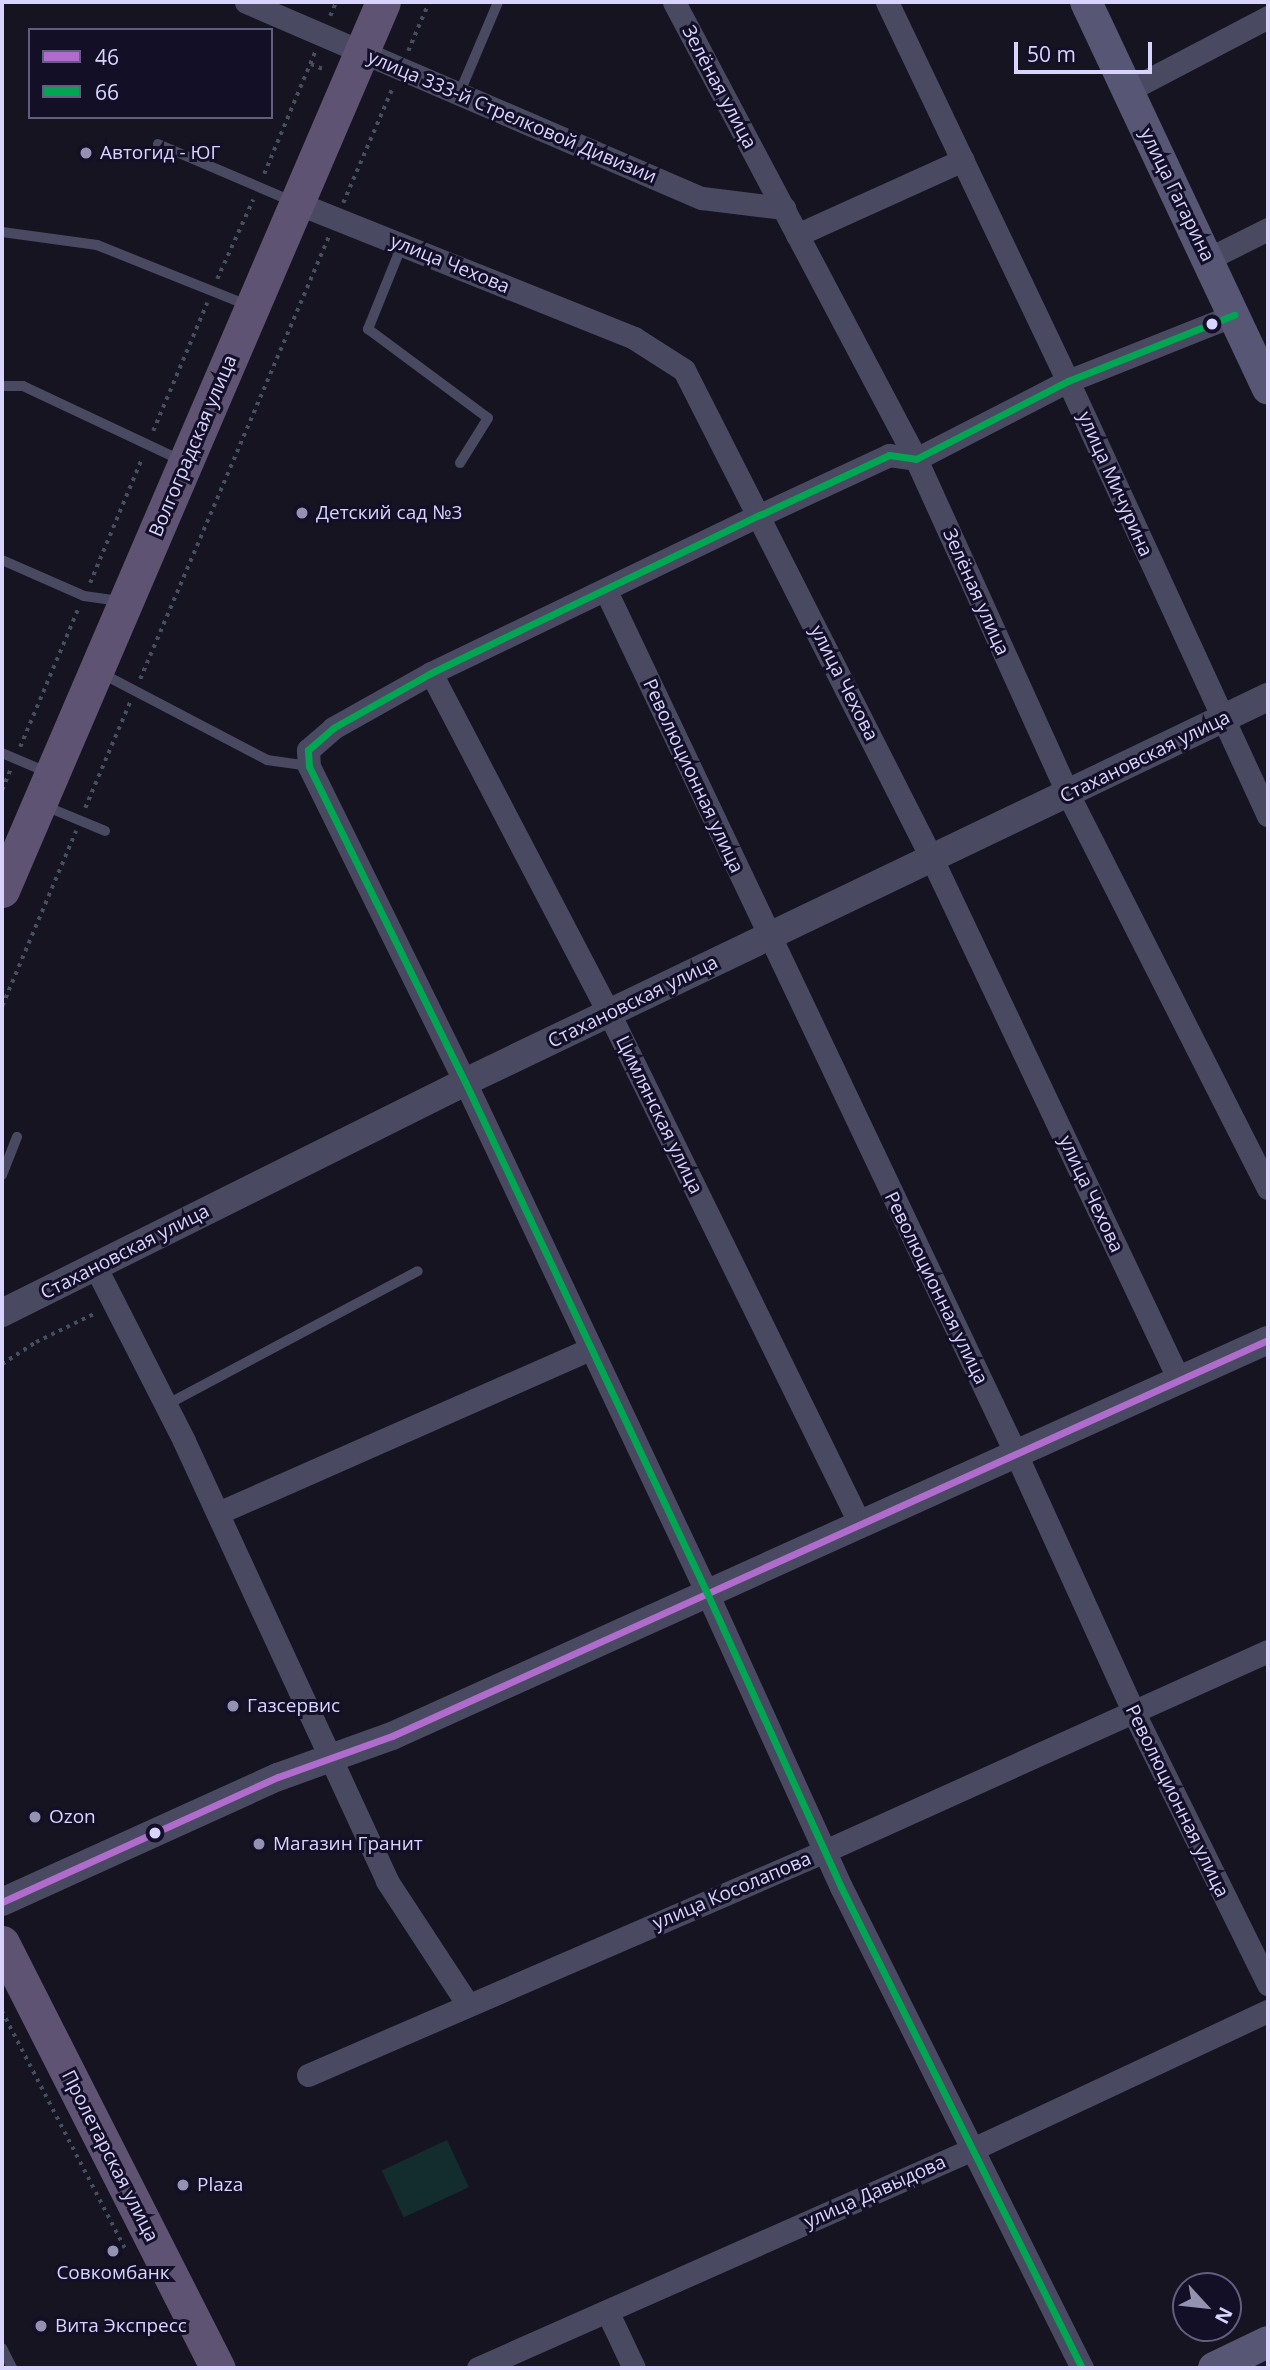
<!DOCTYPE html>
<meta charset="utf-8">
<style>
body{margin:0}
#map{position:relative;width:1270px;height:2370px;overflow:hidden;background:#161421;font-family:"Open Sans",sans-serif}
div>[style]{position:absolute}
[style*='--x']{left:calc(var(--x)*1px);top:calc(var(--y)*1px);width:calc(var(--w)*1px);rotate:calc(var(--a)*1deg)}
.green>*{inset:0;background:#132c2d;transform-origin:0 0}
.path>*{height:3.5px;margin-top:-1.75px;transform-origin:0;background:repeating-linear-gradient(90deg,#44505f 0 3.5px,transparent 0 8.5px)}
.service>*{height:10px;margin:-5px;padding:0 5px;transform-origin:5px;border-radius:5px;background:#4a4962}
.minor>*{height:23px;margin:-11.5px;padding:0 11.5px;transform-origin:11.5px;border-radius:11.5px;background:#4a4962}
.tertiary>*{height:28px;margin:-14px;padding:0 14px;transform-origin:14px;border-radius:14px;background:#4a4962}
.secondary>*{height:32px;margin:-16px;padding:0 16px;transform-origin:16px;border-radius:16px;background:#575674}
.primary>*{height:35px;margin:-17.5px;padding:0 17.5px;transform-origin:17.5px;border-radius:17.5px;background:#5e5373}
.bus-1>*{height:7px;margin:-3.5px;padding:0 3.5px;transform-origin:3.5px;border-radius:3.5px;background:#b06ccc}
.bus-2>*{height:7px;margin:-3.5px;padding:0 3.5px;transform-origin:3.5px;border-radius:3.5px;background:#00a651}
.dots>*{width:19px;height:19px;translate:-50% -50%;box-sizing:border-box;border:4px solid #130f26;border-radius:50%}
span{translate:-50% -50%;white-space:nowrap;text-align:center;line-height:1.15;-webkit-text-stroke:6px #130f26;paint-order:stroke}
.street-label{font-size:19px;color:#d9d4ff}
.poi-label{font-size:19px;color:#d9d4ff}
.left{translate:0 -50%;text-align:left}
.frame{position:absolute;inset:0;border:4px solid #d9d4ff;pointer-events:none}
.legend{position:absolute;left:28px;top:28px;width:245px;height:91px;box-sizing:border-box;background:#130f26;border:2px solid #625e7d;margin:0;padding:9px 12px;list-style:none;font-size:21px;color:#d9d4ff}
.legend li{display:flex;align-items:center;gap:14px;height:35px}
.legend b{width:35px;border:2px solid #625e7d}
.north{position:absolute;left:1172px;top:2272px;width:70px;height:70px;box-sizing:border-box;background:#130f26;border:2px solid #625e7d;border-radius:50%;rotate:117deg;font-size:19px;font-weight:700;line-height:28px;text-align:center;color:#d9d4ff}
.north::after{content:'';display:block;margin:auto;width:24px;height:32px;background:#9591b1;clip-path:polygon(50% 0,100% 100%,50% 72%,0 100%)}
.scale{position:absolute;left:1014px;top:42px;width:138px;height:32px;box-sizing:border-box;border:4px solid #d9d4ff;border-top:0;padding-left:9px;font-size:21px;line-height:24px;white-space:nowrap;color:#d9d4ff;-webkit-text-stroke:5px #130f26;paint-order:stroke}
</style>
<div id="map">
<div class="green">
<i style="left:447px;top:2140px;width:52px;height:72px;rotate:65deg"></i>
</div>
<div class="path">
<i style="--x:330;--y:16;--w:15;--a:-67"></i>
<i style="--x:408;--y:51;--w:53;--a:-66.8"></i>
<i style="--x:311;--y:64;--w:15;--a:23"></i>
<i style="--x:264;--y:174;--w:132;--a:-67.3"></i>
<i style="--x:343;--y:203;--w:126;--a:-66.7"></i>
<i style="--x:217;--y:279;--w:87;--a:-65.5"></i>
<i style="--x:153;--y:431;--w:139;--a:-67.1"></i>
<i style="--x:90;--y:583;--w:135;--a:-67.4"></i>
<i style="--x:140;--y:679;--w:483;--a:-66.9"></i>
<i style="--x:20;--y:747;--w:150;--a:-67.2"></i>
<i style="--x:2;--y:790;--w:22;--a:-68"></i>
<i style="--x:85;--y:808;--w:115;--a:-67"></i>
<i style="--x:2;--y:1006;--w:190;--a:-67.1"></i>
<i style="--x:2;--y:1364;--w:40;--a:-32.9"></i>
<i style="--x:36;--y:1342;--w:67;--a:-25.8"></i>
<i style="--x:2;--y:2011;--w:267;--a:62.6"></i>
</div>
<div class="service">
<i style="--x:459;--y:94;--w:100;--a:-67"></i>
<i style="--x:158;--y:144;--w:148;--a:23.1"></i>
<i style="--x:2;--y:232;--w:96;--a:7.8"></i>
<i style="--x:97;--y:245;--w:162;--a:21.8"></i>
<i style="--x:402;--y:245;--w:91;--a:112"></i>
<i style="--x:368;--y:329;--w:149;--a:36.6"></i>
<i style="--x:488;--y:418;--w:53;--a:121.9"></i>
<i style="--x:2;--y:386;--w:21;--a:0"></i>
<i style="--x:23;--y:386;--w:174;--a:25.2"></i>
<i style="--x:2;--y:560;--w:90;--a:23.7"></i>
<i style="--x:84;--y:596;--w:36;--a:8"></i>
<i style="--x:99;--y:672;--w:190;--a:27.6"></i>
<i style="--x:267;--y:760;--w:42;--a:8.1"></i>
<i style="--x:2;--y:753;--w:51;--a:23.1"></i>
<i style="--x:45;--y:806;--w:65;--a:22.6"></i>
<i style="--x:2;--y:1175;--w:41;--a:-68.5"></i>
<i style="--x:166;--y:1405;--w:285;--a:-28"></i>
<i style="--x:2;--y:2348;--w:22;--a:63"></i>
</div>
<div class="minor">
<i style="--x:246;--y:2;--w:496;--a:23.3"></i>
<i style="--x:702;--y:198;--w:83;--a:7"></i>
<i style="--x:674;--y:2;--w:517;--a:62.1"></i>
<i style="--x:916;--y:459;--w:368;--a:65.6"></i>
<i style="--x:1068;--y:794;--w:442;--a:63.1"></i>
<i style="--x:887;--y:2;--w:420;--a:64.5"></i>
<i style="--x:1068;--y:381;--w:478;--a:65.3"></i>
<i style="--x:1127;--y:91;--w:159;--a:-27.7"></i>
<i style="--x:297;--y:203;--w:363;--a:21.8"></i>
<i style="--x:634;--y:338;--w:59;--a:32.6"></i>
<i style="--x:684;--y:370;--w:548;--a:63.11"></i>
<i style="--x:932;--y:859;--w:577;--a:64.63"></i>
<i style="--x:797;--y:235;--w:182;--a:-24.3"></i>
<i style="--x:1208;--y:259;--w:67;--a:-26.6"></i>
<i style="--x:606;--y:591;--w:955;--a:64.59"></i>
<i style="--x:1016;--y:1454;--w:282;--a:65.5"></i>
<i style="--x:1133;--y:1711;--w:305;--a:63.7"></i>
<i style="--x:431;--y:673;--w:384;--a:62.4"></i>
<i style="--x:609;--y:1013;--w:569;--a:63.84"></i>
<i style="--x:95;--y:1266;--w:196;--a:63"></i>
<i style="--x:184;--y:1441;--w:485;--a:65.2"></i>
<i style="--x:387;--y:1881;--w:148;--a:56.8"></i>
<i style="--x:218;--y:1513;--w:407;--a:-23.8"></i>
<i style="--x:308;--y:2075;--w:563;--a:-23.43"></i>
<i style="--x:825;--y:1851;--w:486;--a:-24.3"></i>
<i style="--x:607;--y:2311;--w:63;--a:64.7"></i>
<i style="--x:478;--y:2368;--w:541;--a:-23.87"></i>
<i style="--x:973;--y:2149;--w:326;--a:-25.1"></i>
<i style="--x:1082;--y:2368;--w:538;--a:-116.61"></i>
<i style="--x:841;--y:1887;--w:323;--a:-114.5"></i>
<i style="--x:707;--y:1593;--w:565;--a:-115.34"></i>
<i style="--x:465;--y:1082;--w:352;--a:-116.3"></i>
<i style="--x:309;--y:766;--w:16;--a:-94"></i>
<i style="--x:308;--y:750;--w:33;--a:-41"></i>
<i style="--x:333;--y:728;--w:112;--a:-29.3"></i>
<i style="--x:431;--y:673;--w:365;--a:-25.7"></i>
<i style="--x:760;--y:515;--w:142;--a:-24.9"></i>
<i style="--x:889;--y:455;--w:27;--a:8"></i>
<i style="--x:916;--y:459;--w:171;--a:-27.2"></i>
<i style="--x:1068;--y:381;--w:179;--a:-21.7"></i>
</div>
<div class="tertiary">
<i style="--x:2;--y:1313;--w:517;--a:-26.52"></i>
<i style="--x:465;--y:1082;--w:891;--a:-25.62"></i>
<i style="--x:2;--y:1902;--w:303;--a:-24.4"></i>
<i style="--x:278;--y:1777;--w:121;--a:-19.8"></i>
<i style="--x:392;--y:1736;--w:961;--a:-24.33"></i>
</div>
<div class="secondary">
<i style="--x:1086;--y:2;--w:427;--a:64.8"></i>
<i style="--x:1214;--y:2368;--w:60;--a:-25.7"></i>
</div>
<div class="primary">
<i style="--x:2;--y:890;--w:966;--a:-66.78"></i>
<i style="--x:2;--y:1943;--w:477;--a:63.1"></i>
</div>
<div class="bus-1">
<i style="--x:2;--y:1902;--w:303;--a:-24.4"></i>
<i style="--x:278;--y:1777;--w:121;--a:-19.8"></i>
<i style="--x:392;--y:1736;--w:961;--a:-24.33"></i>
</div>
<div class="bus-2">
<i style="--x:1082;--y:2368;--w:538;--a:-116.61"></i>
<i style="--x:841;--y:1887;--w:323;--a:-114.5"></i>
<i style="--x:707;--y:1593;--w:565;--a:-115.34"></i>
<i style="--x:465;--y:1082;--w:352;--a:-116.3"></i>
<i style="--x:309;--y:766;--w:16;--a:-94"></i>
<i style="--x:308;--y:750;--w:33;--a:-41"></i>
<i style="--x:333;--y:728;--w:112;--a:-29.3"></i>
<i style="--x:431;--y:673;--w:365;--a:-25.7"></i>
<i style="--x:760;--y:515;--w:142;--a:-24.9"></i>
<i style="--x:889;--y:455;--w:27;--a:8"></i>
<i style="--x:916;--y:459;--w:171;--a:-27.2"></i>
<i style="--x:1068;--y:381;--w:179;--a:-21.7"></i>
</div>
<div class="dots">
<i style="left:86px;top:153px;background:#9591b1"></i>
<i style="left:1212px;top:324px;background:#d9d4ff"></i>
<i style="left:302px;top:513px;background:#9591b1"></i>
<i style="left:233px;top:1706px;background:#9591b1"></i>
<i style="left:35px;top:1817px;background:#9591b1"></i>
<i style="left:155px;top:1833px;background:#d9d4ff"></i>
<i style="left:259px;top:1844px;background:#9591b1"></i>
<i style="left:183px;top:2185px;background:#9591b1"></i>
<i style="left:113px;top:2251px;background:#9591b1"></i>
<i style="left:41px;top:2326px;background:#9591b1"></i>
</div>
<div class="street-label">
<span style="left:719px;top:87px;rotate:62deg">Зелёная улица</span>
<span style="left:512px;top:117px;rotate:23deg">улица 333-й Стрелковой Дивизии</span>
<span style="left:1177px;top:195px;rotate:64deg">улица Гагарина</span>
<span style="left:450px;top:264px;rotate:22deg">улица Чехова</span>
<span style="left:193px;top:446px;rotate:-67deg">Волгоградская улица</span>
<span style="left:1115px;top:484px;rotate:66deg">улица Мичурина</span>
<span style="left:976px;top:592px;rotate:66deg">Зелёная улица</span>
<span style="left:844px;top:683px;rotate:63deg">улица Чехова</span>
<span style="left:1145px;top:757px;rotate:-26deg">Стахановская улица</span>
<span style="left:693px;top:776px;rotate:65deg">Революционная улица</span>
<span style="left:633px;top:1002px;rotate:-26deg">Стахановская улица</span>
<span style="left:659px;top:1115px;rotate:64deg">Цимлянская улица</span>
<span style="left:1091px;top:1194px;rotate:65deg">улица Чехова</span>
<span style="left:125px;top:1252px;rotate:-27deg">Стахановская улица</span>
<span style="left:936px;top:1288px;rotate:64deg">Революционная улица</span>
<span style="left:1177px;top:1801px;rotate:64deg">Революционная улица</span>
<span style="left:732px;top:1891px;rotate:-23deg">улица Косолапова</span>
<span style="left:110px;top:2156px;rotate:63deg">Пролетарская улица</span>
<span style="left:875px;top:2192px;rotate:-24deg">улица Давыдова</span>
</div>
<div class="poi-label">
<span class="left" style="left:100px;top:153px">Автогид - ЮГ</span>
<span class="left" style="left:316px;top:513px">Детский сад №3</span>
<span class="left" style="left:247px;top:1706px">Газсервис</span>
<span class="left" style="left:49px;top:1817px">Ozon</span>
<span class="left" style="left:273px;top:1844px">Магазин Гранит</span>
<span class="left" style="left:197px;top:2185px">Plaza</span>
<span style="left:113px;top:2273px">Совкомбанк</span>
<span class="left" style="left:55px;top:2326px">Вита Экспресс</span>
</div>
<div class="frame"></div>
<ul class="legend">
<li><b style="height:9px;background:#b06ccc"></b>46</li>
<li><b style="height:9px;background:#00a651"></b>66</li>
</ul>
<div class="north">N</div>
<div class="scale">50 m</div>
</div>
